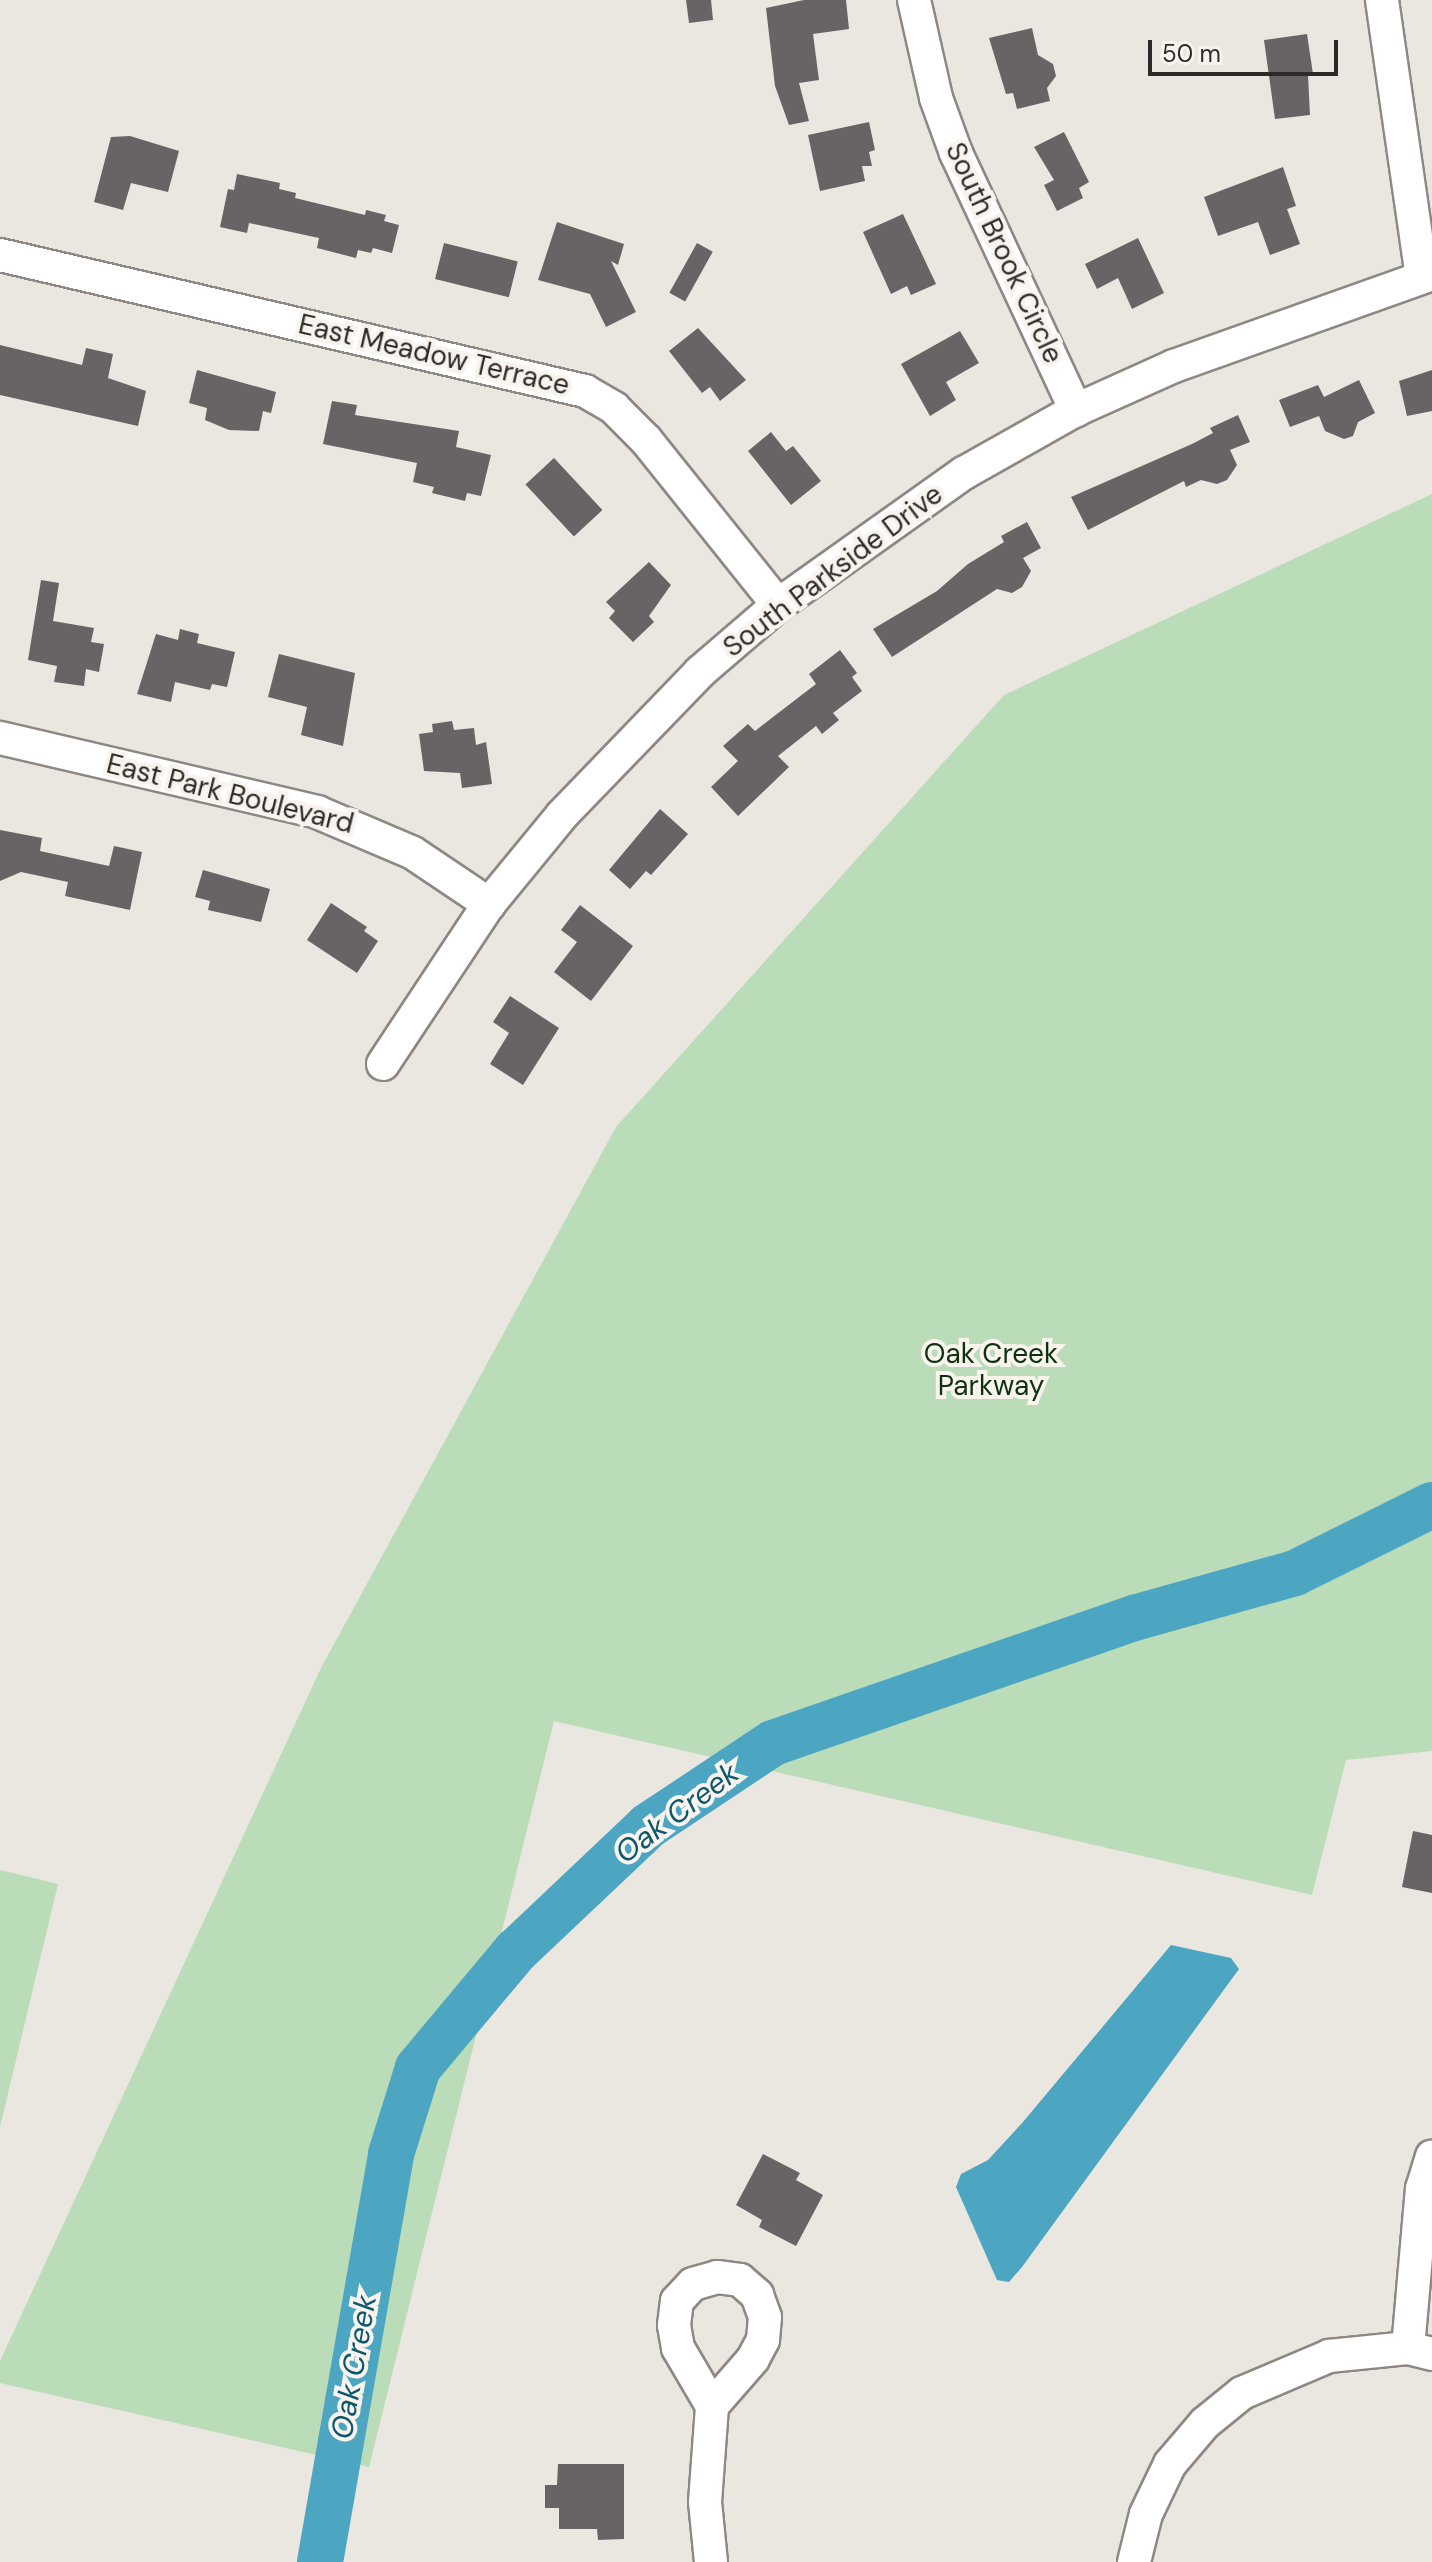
<!DOCTYPE html>
<style>
body{margin:0}
#map{position:relative;width:1432px;height:2562px;overflow:hidden;background:#eae6e0;font-family:"DM Sans",sans-serif}
div>[style]{position:absolute}
[style*='--x']{left:calc(var(--x)*1px);top:calc(var(--y)*1px);width:calc(var(--w)*1px);rotate:calc(var(--a)*1deg)}
.green>*{inset:0;background:#badcb8}
.water>*{inset:0;background:#4ca6c2}
.river>*{height:46px;margin:-23px;padding:0 23px;transform-origin:23px;border-radius:23px;background:#4ca6c2}
.building>*{inset:0;background:#696366;transform-origin:0 0}
.roads{filter:drop-shadow(2px 0 #8d8883) drop-shadow(-2px 0 #8d8883) drop-shadow(0 2px #8d8883) drop-shadow(0 -2px #8d8883)}
.minor>*{height:32px;margin:-16px;padding:0 16px;transform-origin:16px;border-radius:16px;background:#fff}
span{translate:-50% -50%;white-space:nowrap;text-align:center;line-height:1.15;-webkit-text-stroke:8px #f8f3ed;paint-order:stroke}
.street-label{font-size:28px;color:#2d2b29}
.park-label{font-size:28px;color:#0e320e}
.water-label{font-size:30px;color:#0c586c;font-style:italic}
.scale{position:absolute;left:1148px;top:40px;width:190px;height:36px;box-sizing:border-box;border:4px solid #2d2b29;border-top:0;padding-left:10px;font-size:24px;line-height:28px;white-space:nowrap;color:#2d2b29;-webkit-text-stroke:6px #f8f3ed;paint-order:stroke}
</style>
<div id="map">
<div class="green">
<i style="clip-path:polygon(1432px 494px,1432px 1751px,1346px 1760px,1312px 1895px,554px 1721px,369px 2467px,0 2383px,0 2361px,321px 1668px,616px 1127px,1004px 695px)"></i>
<i style="clip-path:polygon(0 1870px,58px 1884px,0 2127px)"></i>
</div>
<div class="water">
<i style="clip-path:polygon(1171px 1945px,1231px 1958px,1239px 1969px,1022px 2267px,1009px 2282px,997px 2280px,956px 2187px,961px 2174px,988px 2160px,1023px 2122px)"></i>
</div>
<div class="river">
<i style="--x:320;--y:2562;--w:414;--a:-80.1"></i>
<i style="--x:391;--y:2154;--w:90;--a:-72.6"></i>
<i style="--x:418;--y:2068;--w:153;--a:-50.1"></i>
<i style="--x:516;--y:1951;--w:182;--a:-43.4"></i>
<i style="--x:648;--y:1826;--w:150;--a:-33.6"></i>
<i style="--x:773;--y:1743;--w:382;--a:-19.1"></i>
<i style="--x:1134;--y:1618;--w:167;--a:-15.6"></i>
<i style="--x:1295;--y:1573;--w:153;--a:-26.4"></i>
</div>
<div class="building">
<i style="clip-path:polygon(686px 0,711px 0,713px 20px,689px 23px)"></i>
<i style="clip-path:polygon(804px 0,846px 0,849px 29px,813px 34px,819px 80px,799px 83px,809px 121px,789px 125px,775px 86px,766px 8px)"></i>
<i style="clip-path:polygon(1032px 28px,1038px 55px,1053px 64px,1056px 76px,1047px 88px,1050px 101px,1017px 109px,1013px 93px,1006px 94px,989px 38px)"></i>
<i style="clip-path:polygon(1307px 34px,1313px 74px,1308px 75px,1310px 115px,1275px 119px,1264px 40px)"></i>
<i style="clip-path:polygon(869px 122px,875px 150px,869px 152px,872px 166px,862px 166px,865px 181px,820px 191px,808px 135px)"></i>
<i style="clip-path:polygon(1064px 132px,1089px 182px,1079px 188px,1083px 198px,1057px 211px,1044px 185px,1054px 180px,1034px 147px)"></i>
<i style="clip-path:polygon(130px 136px,179px 151px,168px 192px,131px 183px,123px 210px,94px 202px,111px 137px)"></i>
<i style="clip-path:polygon(1283px 167px,1296px 206px,1287px 209px,1300px 244px,1270px 255px,1258px 222px,1218px 236px,1204px 197px)"></i>
<i style="clip-path:polygon(237px 174px,280px 183px,279px 189px,296px 193px,295px 198px,365px 215px,366px 210px,386px 215px,384px 221px,399px 225px,392px 253px,373px 248px,371px 253px,358px 250px,356px 258px,317px 248px,319px 238px,249px 223px,247px 233px,220px 227px,228px 189px,234px 190px)"></i>
<i style="clip-path:polygon(903px 214px,936px 284px,911px 295px,907px 286px,891px 294px,863px 232px)"></i>
<i style="clip-path:polygon(557px 222px,624px 244px,618px 265px,611px 261px,636px 312px,606px 327px,590px 294px,538px 280px)"></i>
<i style="clip-path:polygon(1138px 238px,1164px 293px,1132px 309px,1118px 278px,1097px 289px,1085px 264px)"></i>
<i style="left:444px;top:243px;width:76px;height:37px;rotate:14deg"></i>
<i style="left:697px;top:243px;width:18px;height:57px;rotate:29deg"></i>
<i style="clip-path:polygon(698px 328px,746px 380px,720px 401px,710px 387px,702px 393px,669px 351px)"></i>
<i style="clip-path:polygon(960px 331px,979px 363px,946px 382px,956px 400px,930px 416px,901px 364px)"></i>
<i style="clip-path:polygon(0 345px,82px 365px,86px 348px,113px 354px,108px 378px,146px 391px,138px 426px,0 395px)"></i>
<i style="clip-path:polygon(197px 370px,276px 392px,271px 413px,263px 411px,259px 431px,229px 430px,205px 420px,207px 408px,189px 403px)"></i>
<i style="clip-path:polygon(1432px 370px,1432px 411px,1407px 416px,1399px 381px)"></i>
<i style="clip-path:polygon(1359px 380px,1375px 413px,1358px 422px,1353px 436px,1344px 439px,1325px 431px,1319px 416px,1290px 427px,1279px 400px,1318px 385px,1324px 397px)"></i>
<i style="clip-path:polygon(332px 401px,357px 405px,355px 415px,459px 431px,456px 447px,491px 455px,481px 496px,467px 493px,465px 501px,432px 493px,434px 487px,413px 482px,417px 463px,323px 444px)"></i>
<i style="clip-path:polygon(1238px 415px,1250px 442px,1230px 450px,1237px 465px,1227px 480px,1217px 484px,1201px 480px,1186px 487px,1184px 481px,1088px 530px,1071px 497px,1192px 444px,1213px 433px,1210px 428px)"></i>
<i style="clip-path:polygon(771px 432px,786px 451px,793px 446px,821px 481px,791px 505px,748px 451px)"></i>
<i style="left:554px;top:458px;width:71px;height:39px;rotate:47deg"></i>
<i style="clip-path:polygon(1027px 522px,1041px 548px,1023px 558px,1031px 571px,1022px 587px,1012px 593px,997px 589px,892px 657px,873px 629px,937px 591px,968px 564px,1004px 542px,1001px 536px)"></i>
<i style="clip-path:polygon(649px 562px,671px 585px,649px 616px,654px 622px,633px 642px,609px 618px,615px 611px,606px 602px)"></i>
<i style="clip-path:polygon(41px 580px,59px 583px,53px 621px,94px 628px,91px 642px,104px 644px,99px 672px,86px 669px,84px 686px,54px 682px,57px 666px,28px 660px)"></i>
<i style="clip-path:polygon(180px 629px,199px 634px,197px 643px,235px 652px,227px 687px,212px 684px,210px 690px,175px 682px,171px 702px,137px 694px,156px 634px,178px 640px)"></i>
<i style="clip-path:polygon(840px 650px,857px 673px,852px 677px,862px 691px,833px 713px,839px 720px,822px 734px,816px 726px,778px 756px,789px 767px,738px 816px,711px 787px,738px 761px,723px 746px,748px 724px,755px 731px,816px 684px,809px 674px)"></i>
<i style="clip-path:polygon(279px 654px,355px 673px,343px 746px,301px 735px,307px 707px,268px 697px)"></i>
<i style="clip-path:polygon(452px 721px,454px 730px,474px 728px,476px 745px,486px 742px,492px 784px,462px 788px,460px 773px,424px 771px,419px 734px,433px 732px,432px 724px)"></i>
<i style="clip-path:polygon(660px 809px,688px 834px,651px 875px,646px 871px,630px 889px,609px 870px)"></i>
<i style="clip-path:polygon(0 830px,42px 838px,40px 851px,109px 866px,114px 846px,142px 852px,130px 910px,65px 896px,68px 882px,21px 872px,0 881px)"></i>
<i style="clip-path:polygon(203px 870px,270px 889px,261px 922px,208px 910px,210px 901px,195px 897px)"></i>
<i style="clip-path:polygon(331px 903px,367px 927px,364px 931px,378px 941px,357px 973px,307px 940px)"></i>
<i style="clip-path:polygon(580px 905px,633px 946px,591px 1001px,554px 972px,577px 942px,561px 930px)"></i>
<i style="clip-path:polygon(510px 996px,559px 1028px,523px 1085px,490px 1064px,509px 1033px,493px 1022px)"></i>
<i style="clip-path:polygon(1413px 1831px,1432px 1835px,1432px 1893px,1402px 1887px)"></i>
<i style="clip-path:polygon(763px 2154px,800px 2173px,796px 2180px,823px 2195px,796px 2246px,759px 2227px,762px 2220px,736px 2205px)"></i>
<i style="clip-path:polygon(558px 2464px,624px 2464px,624px 2539px,598px 2540px,597px 2529px,559px 2529px,559px 2508px,545px 2508px,545px 2485px,557px 2485px)"></i>
</div>
<div class="roads">
<div class="minor">
<i style="--x:914;--y:0;--w:100;--a:77.3"></i>
<i style="--x:936;--y:98;--w:59;--a:70"></i>
<i style="--x:956;--y:153;--w:284;--a:65"></i>
<i style="--x:1382;--y:0;--w:279;--a:81.8"></i>
<i style="--x:0;--y:255;--w:601;--a:13.09"></i>
<i style="--x:585;--y:391;--w:34;--a:30"></i>
<i style="--x:614;--y:408;--w:45;--a:45"></i>
<i style="--x:646;--y:440;--w:211;--a:51.3"></i>
<i style="--x:0;--y:738;--w:326;--a:13.1"></i>
<i style="--x:317;--y:812;--w:104;--a:23.1"></i>
<i style="--x:413;--y:853;--w:92;--a:33.9"></i>
<i style="--x:383;--y:1064;--w:192;--a:-56.5"></i>
<i style="--x:489;--y:904;--w:115;--a:-50.6"></i>
<i style="--x:562;--y:815;--w:199;--a:-46"></i>
<i style="--x:700;--y:672;--w:103;--a:-40.7"></i>
<i style="--x:778;--y:605;--w:228;--a:-35.4"></i>
<i style="--x:964;--y:473;--w:129;--a:-29.4"></i>
<i style="--x:1076;--y:410;--w:107;--a:-24.2"></i>
<i style="--x:1174;--y:366;--w:274;--a:-19.6"></i>
<i style="--x:1408;--y:2348;--w:160;--a:-85"></i>
<i style="--x:1422;--y:2189;--w:34;--a:-73"></i>
<i style="--x:711;--y:2562;--w:60;--a:-95.7"></i>
<i style="--x:705;--y:2502;--w:96;--a:-85.8"></i>
<i style="--x:712;--y:2406;--w:67;--a:-120.4"></i>
<i style="--x:678;--y:2348;--w:23;--a:-100"></i>
<i style="--x:674;--y:2325;--w:24;--a:-83"></i>
<i style="--x:677;--y:2301;--w:23;--a:-47"></i>
<i style="--x:693;--y:2284;--w:25;--a:-16"></i>
<i style="--x:717;--y:2277;--w:23;--a:7"></i>
<i style="--x:740;--y:2280;--w:23;--a:41"></i>
<i style="--x:757;--y:2295;--w:23;--a:70"></i>
<i style="--x:765;--y:2317;--w:23;--a:95"></i>
<i style="--x:763;--y:2340;--w:21;--a:118"></i>
<i style="--x:753;--y:2359;--w:62;--a:131.1"></i>
<i style="--x:1134;--y:2562;--w:49;--a:-76"></i>
<i style="--x:1146;--y:2514;--w:55;--a:-64.4"></i>
<i style="--x:1170;--y:2464;--w:54;--a:-49.5"></i>
<i style="--x:1205;--y:2423;--w:48;--a:-39"></i>
<i style="--x:1242;--y:2393;--w:95;--a:-23"></i>
<i style="--x:1329;--y:2356;--w:79;--a:-5.8"></i>
<i style="--x:1408;--y:2348;--w:25;--a:14"></i>
</div>
</div>
<div class="street-label">
<span style="left:1004px;top:253px;rotate:65deg">South Brook Circle</span>
<span style="left:434px;top:355px;rotate:13deg">East Meadow Terrace</span>
<span style="left:833px;top:571px;rotate:-37deg">South Parkside Drive</span>
<span style="left:230px;top:794px;rotate:14deg">East Park Boulevard</span>
</div>
<div class="park-label">
<span style="left:991px;top:1370px">Oak Creek<br>Parkway</span>
</div>
<div class="water-label">
<span style="left:677px;top:1813px;rotate:-37deg">Oak Creek</span>
<span style="left:354px;top:2367px;rotate:-80deg">Oak Creek</span>
</div>
<div class="scale">50 m</div>
</div>
